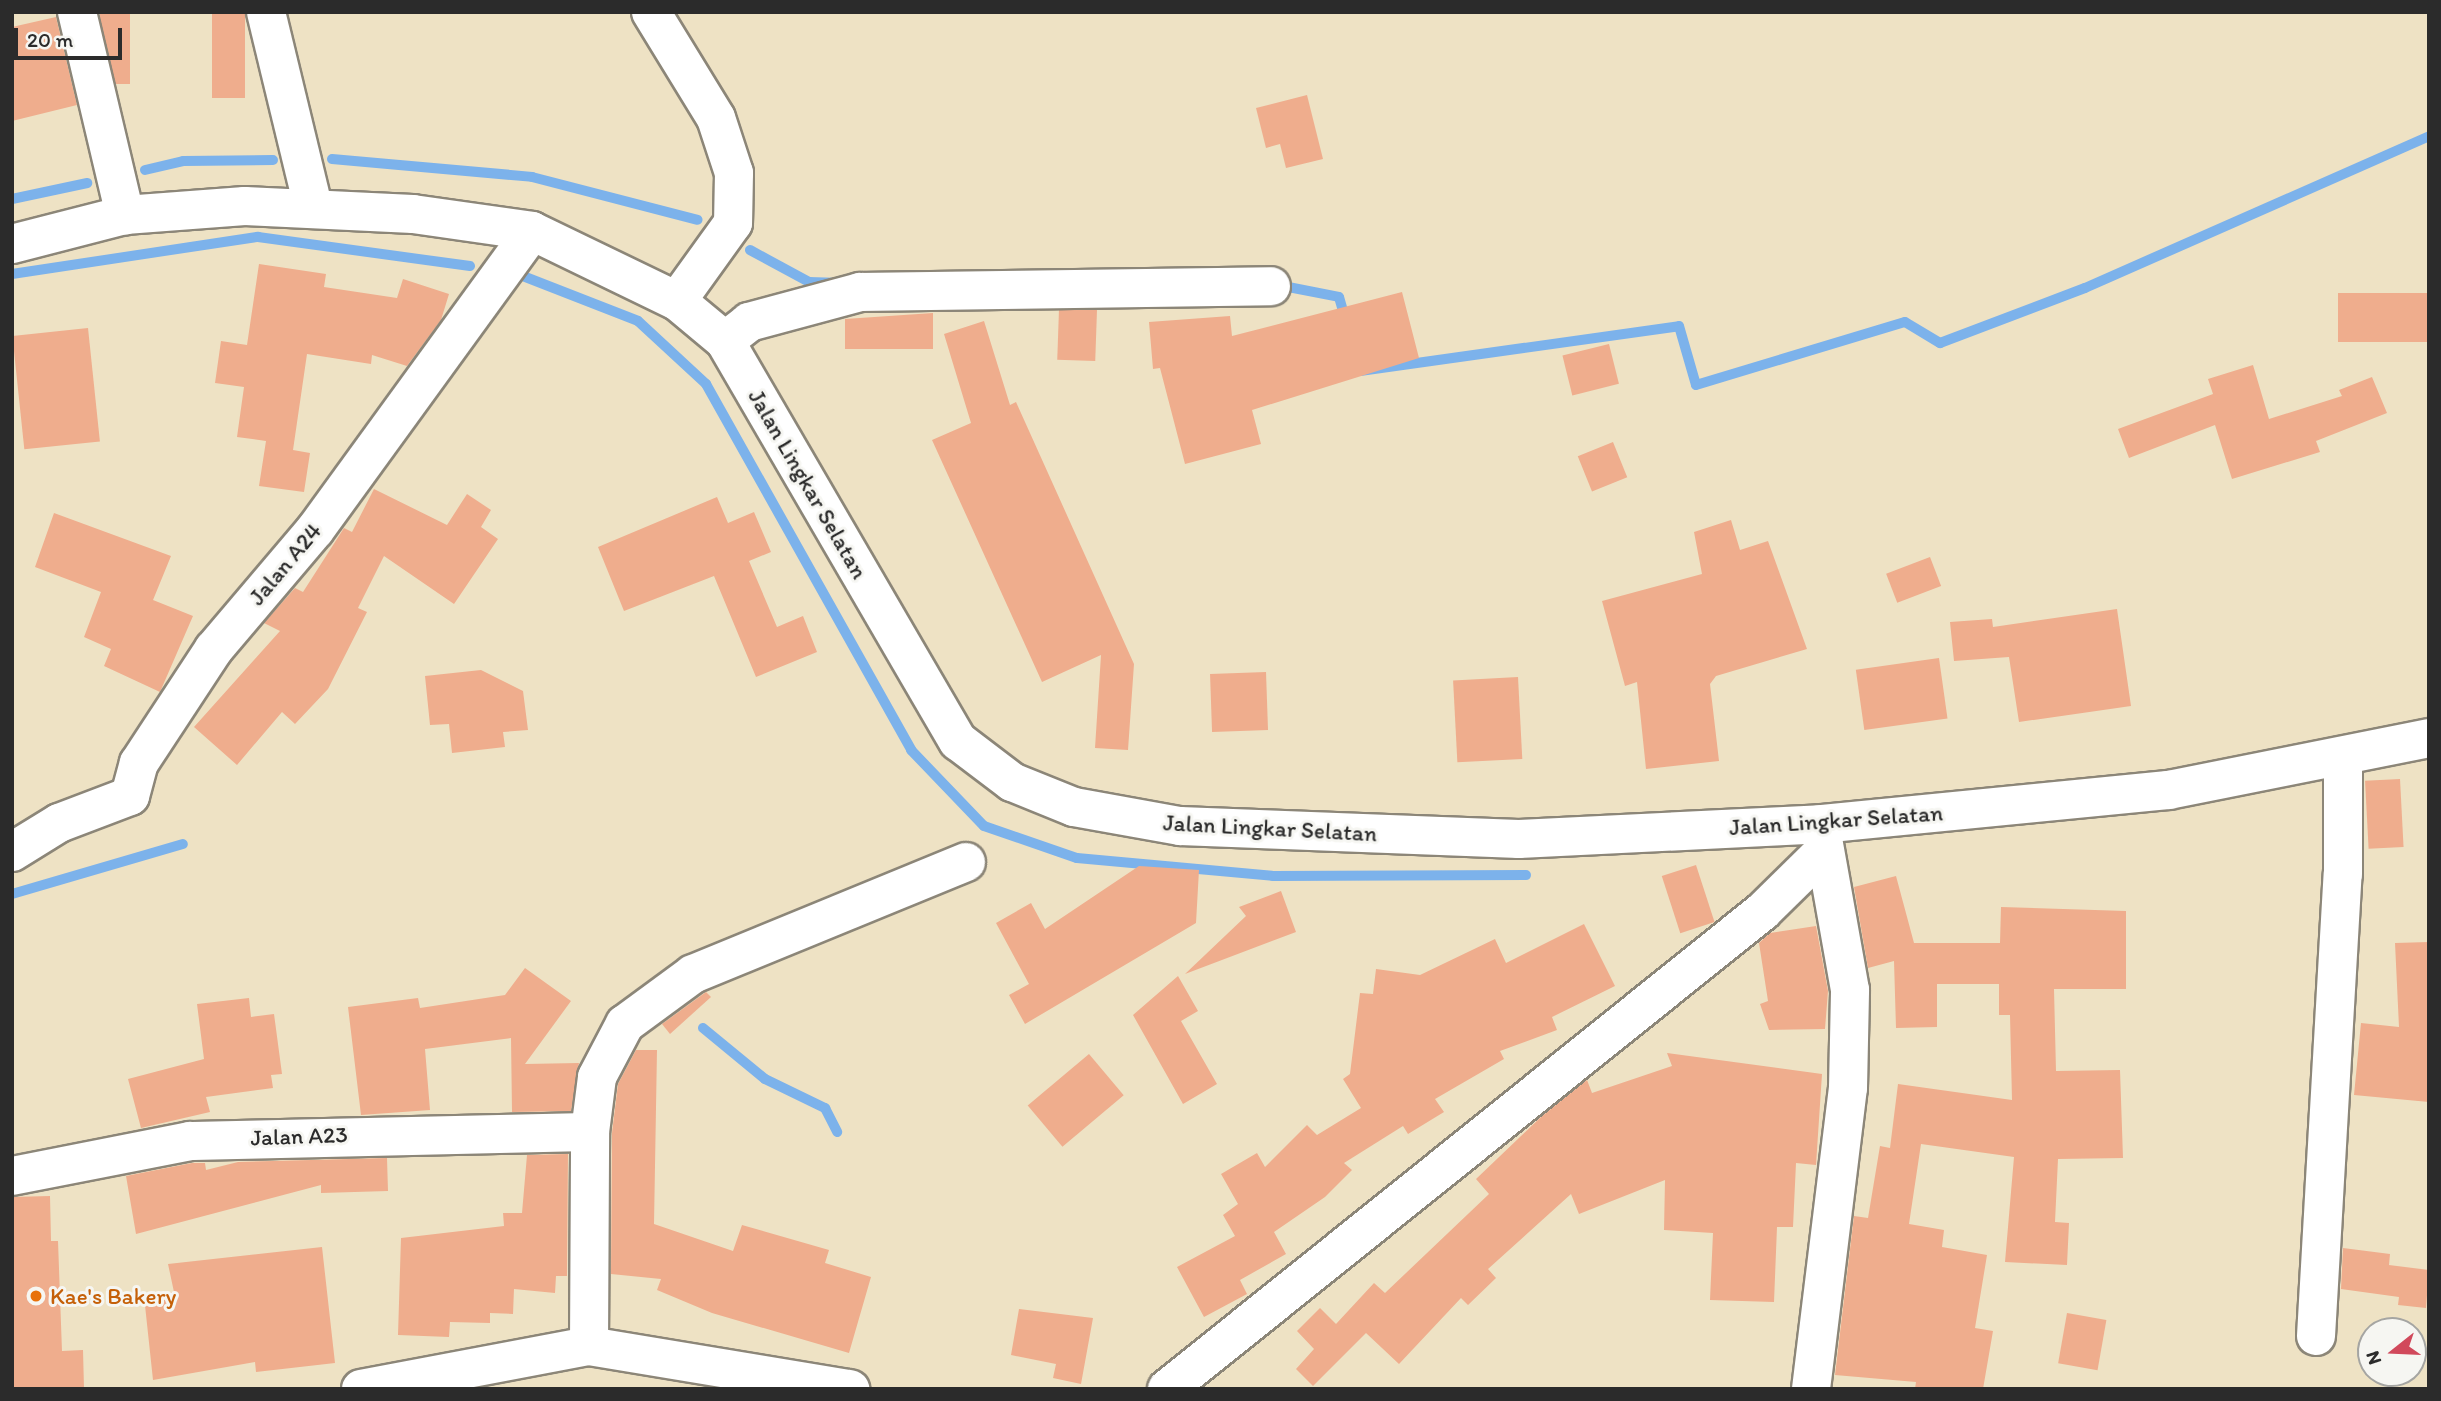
<!DOCTYPE html>
<style>
body{margin:0}
#map{position:relative;width:2441px;height:1401px;overflow:hidden;background:#eee2c4;font-family:Itim,sans-serif}
div>[style]{position:absolute}
[style*='--x']{left:calc(var(--x)*1px);top:calc(var(--y)*1px);width:calc(var(--w)*1px);rotate:calc(var(--a)*1deg)}
.stream>*{height:10px;margin:-5px;padding:0 5px;transform-origin:5px;border-radius:5px;background:#7cb2eb}
.building>*{inset:0;background:#efad8d;transform-origin:0 0}
.roads{filter:drop-shadow(2px 0 #8c8678) drop-shadow(-2px 0 #8c8678) drop-shadow(0 2px #8c8678) drop-shadow(0 -2px #8c8678)}
.minor>*{height:38px;margin:-19px;padding:0 19px;transform-origin:19px;border-radius:19px;background:#fff}
.highway>*{height:38px;margin:-19px;padding:0 19px;transform-origin:19px;border-radius:19px;background:#fff}
.dots>*{width:19px;height:19px;translate:-50% -50%;box-sizing:border-box;border:4px solid #f6f6f2;border-radius:50%}
span{translate:-50% -50%;white-space:nowrap;text-align:center;line-height:1.15;-webkit-text-stroke:6px #f6f6f2;paint-order:stroke}
.street-label{font-size:23px;color:#2b2b2b}
.food-label{font-size:23px;color:#c56008}
.left{translate:0 -50%;text-align:left}
.frame{position:absolute;inset:0;border:14px solid #2b2b2b;pointer-events:none}
.north{position:absolute;left:2357px;top:1317px;width:70px;height:70px;box-sizing:border-box;background:#f6f6f2;border:2px solid #a5a5a2;border-radius:50%;rotate:252deg;font-size:19px;font-weight:700;line-height:28px;text-align:center;color:#2b2b2b}
.north::after{content:'';display:block;margin:auto;width:24px;height:32px;background:#d1495b;clip-path:polygon(50% 0,100% 100%,50% 72%,0 100%)}
.scale{position:absolute;left:14px;top:28px;width:108px;height:32px;box-sizing:border-box;border:4px solid #2b2b2b;border-top:0;padding-left:9px;font-size:21px;line-height:24px;white-space:nowrap;color:#2b2b2b;-webkit-text-stroke:5px #f6f6f2;paint-order:stroke}
</style>
<div id="map">
<div class="stream">
<i style="--x:332;--y:159;--w:201;--a:5.1"></i>
<i style="--x:532;--y:177;--w:171;--a:14.5"></i>
<i style="--x:145;--y:170;--w:39;--a:-13"></i>
<i style="--x:183;--y:161;--w:90;--a:-0.6"></i>
<i style="--x:12;--y:199;--w:77;--a:-12"></i>
<i style="--x:750;--y:250;--w:67;--a:28.5"></i>
<i style="--x:809;--y:282;--w:24;--a:2"></i>
<i style="--x:510;--y:271;--w:137;--a:21.3"></i>
<i style="--x:638;--y:321;--w:93;--a:42.8"></i>
<i style="--x:706;--y:384;--w:420;--a:60.7"></i>
<i style="--x:911;--y:750;--w:105;--a:46.2"></i>
<i style="--x:984;--y:826;--w:98;--a:19"></i>
<i style="--x:1077;--y:858;--w:197;--a:5.2"></i>
<i style="--x:1273;--y:876;--w:253;--a:-0.2"></i>
<i style="--x:12;--y:274;--w:249;--a:-8.6"></i>
<i style="--x:258;--y:237;--w:214;--a:7.8"></i>
<i style="--x:1278;--y:285;--w:62;--a:11.1"></i>
<i style="--x:1339;--y:297;--w:22;--a:74"></i>
<i style="--x:1360;--y:371;--w:322;--a:-8"></i>
<i style="--x:1679;--y:326;--w:61;--a:73.9"></i>
<i style="--x:1696;--y:385;--w:218;--a:-16.8"></i>
<i style="--x:1905;--y:322;--w:41;--a:31"></i>
<i style="--x:1940;--y:343;--w:155;--a:-20.8"></i>
<i style="--x:2085;--y:288;--w:376;--a:-23.8"></i>
<i style="--x:12;--y:894;--w:178;--a:-16.3"></i>
<i style="--x:703;--y:1028;--w:80;--a:39.4"></i>
<i style="--x:765;--y:1079;--w:67;--a:25.8"></i>
<i style="--x:825;--y:1108;--w:27;--a:63"></i>
</div>
<div class="building">
<i style="left:100px;top:12px;width:30px;height:72px"></i>
<i style="left:212px;top:12px;width:33px;height:86px"></i>
<i style="clip-path:polygon(56px 17px,77px 105px,12px 121px,12px 27px)"></i>
<i style="clip-path:polygon(1307px 95px,1323px 159px,1286px 168px,1280px 144px,1266px 148px,1256px 108px)"></i>
<i style="clip-path:polygon(259px 264px,326px 274px,324px 287px,397px 298px,403px 279px,449px 294px,441px 320px,407px 366px,372px 355px,371px 364px,307px 354px,293px 450px,310px 453px,304px 492px,259px 486px,266px 441px,237px 437px,244px 387px,215px 383px,221px 341px,247px 345px)"></i>
<i style="clip-path:polygon(1402px 292px,1419px 358px,1252px 410px,1261px 444px,1185px 464px,1160px 368px,1153px 369px,1149px 322px,1230px 316px,1232px 336px)"></i>
<i style="left:2429px;top:293px;width:49px;height:91px;rotate:90deg"></i>
<i style="left:1097px;top:310px;width:51px;height:38px;rotate:92deg"></i>
<i style="clip-path:polygon(933px 313px,933px 349px,845px 349px,845px 319px)"></i>
<i style="clip-path:polygon(984px 321px,1010px 405px,1016px 402px,1134px 664px,1128px 750px,1095px 748px,1101px 655px,1042px 682px,932px 440px,971px 423px,944px 334px)"></i>
<i style="left:88px;top:328px;width:114px;height:76px;rotate:84deg"></i>
<i style="left:1609px;top:344px;width:41px;height:48px;rotate:76deg"></i>
<i style="clip-path:polygon(2253px 365px,2269px 419px,2342px 396px,2339px 390px,2372px 377px,2387px 413px,2316px 441px,2320px 452px,2232px 479px,2215px 425px,2129px 458px,2118px 429px,2213px 394px,2208px 379px)"></i>
<i style="left:1613px;top:442px;width:38px;height:38px;rotate:68deg"></i>
<i style="clip-path:polygon(374px 489px,447px 525px,467px 494px,491px 510px,481px 527px,498px 539px,454px 604px,384px 556px,358px 608px,367px 612px,328px 689px,295px 724px,282px 712px,237px 765px,194px 727px,280px 631px,264px 623px,295px 588px,303px 592px,344px 528px,352px 532px)"></i>
<i style="clip-path:polygon(717px 497px,728px 523px,754px 512px,771px 552px,749px 561px,777px 627px,803px 616px,817px 652px,756px 677px,714px 576px,624px 611px,598px 547px)"></i>
<i style="clip-path:polygon(54px 513px,171px 556px,153px 600px,193px 616px,160px 692px,104px 666px,111px 649px,84px 637px,101px 592px,35px 567px)"></i>
<i style="clip-path:polygon(1731px 520px,1740px 550px,1768px 541px,1807px 649px,1716px 676px,1710px 684px,1719px 761px,1646px 769px,1637px 682px,1625px 686px,1602px 601px,1702px 574px,1694px 532px)"></i>
<i style="left:1930px;top:557px;width:31px;height:47px;rotate:69deg"></i>
<i style="clip-path:polygon(2117px 609px,2131px 706px,2019px 722px,2009px 657px,1954px 661px,1950px 622px,1992px 619px,1993px 627px)"></i>
<i style="left:1939px;top:658px;width:61px;height:84px;rotate:82deg"></i>
<i style="clip-path:polygon(481px 670px,523px 691px,528px 730px,503px 732px,505px 747px,452px 753px,449px 724px,430px 725px,425px 676px)"></i>
<i style="left:1266px;top:672px;width:58px;height:56px;rotate:88deg"></i>
<i style="left:1518px;top:677px;width:82px;height:65px;rotate:87deg"></i>
<i style="left:2400px;top:779px;width:68px;height:35px;rotate:87deg"></i>
<i style="left:1696px;top:865px;width:60px;height:36px;rotate:72deg"></i>
<i style="clip-path:polygon(1139px 866px,1199px 870px,1196px 923px,1025px 1024px,1009px 995px,1029px 984px,996px 923px,1031px 903px,1045px 929px)"></i>
<i style="clip-path:polygon(1896px 876px,1914px 943px,2000px 943px,2001px 907px,2126px 911px,2126px 989px,2054px 989px,2056px 1071px,2120px 1070px,2123px 1158px,2058px 1159px,2055px 1222px,2069px 1223px,2067px 1265px,2005px 1262px,2014px 1157px,1921px 1144px,1909px 1224px,1944px 1230px,1942px 1247px,1987px 1255px,1975px 1328px,1993px 1331px,1983px 1389px,1915px 1389px,1916px 1382px,1835px 1375px,1854px 1216px,1868px 1218px,1880px 1146px,1890px 1148px,1898px 1084px,2012px 1100px,2010px 1015px,1999px 1015px,1999px 984px,1937px 984px,1937px 1027px,1896px 1028px,1894px 961px,1868px 968px,1854px 887px)"></i>
<i style="clip-path:polygon(1281px 891px,1296px 932px,1185px 974px,1246px 916px,1239px 907px)"></i>
<i style="clip-path:polygon(1584px 924px,1615px 986px,1552px 1017px,1557px 1030px,1500px 1051px,1504px 1059px,1435px 1099px,1444px 1112px,1408px 1134px,1403px 1126px,1344px 1163px,1352px 1170px,1325px 1197px,1274px 1232px,1286px 1254px,1240px 1280px,1247px 1294px,1204px 1317px,1177px 1267px,1235px 1236px,1223px 1215px,1238px 1204px,1221px 1174px,1257px 1153px,1265px 1167px,1307px 1125px,1317px 1135px,1361px 1108px,1343px 1079px,1350px 1074px,1360px 993px,1373px 994px,1376px 969px,1420px 975px,1495px 939px,1506px 963px)"></i>
<i style="clip-path:polygon(1816px 926px,1828px 991px,1825px 1029px,1769px 1030px,1760px 1004px,1768px 1001px,1759px 943px,1770px 933px)"></i>
<i style="clip-path:polygon(2429px 942px,2429px 1102px,2354px 1095px,2361px 1023px,2399px 1027px,2395px 943px)"></i>
<i style="clip-path:polygon(525px 968px,571px 1001px,525px 1064px,579px 1063px,571px 1111px,512px 1112px,511px 1038px,425px 1049px,430px 1110px,361px 1115px,348px 1007px,418px 998px,420px 1008px,505px 995px)"></i>
<i style="clip-path:polygon(1178px 976px,1198px 1011px,1181px 1021px,1217px 1084px,1183px 1104px,1133px 1015px)"></i>
<i style="clip-path:polygon(706px 992px,711px 997px,670px 1034px,662px 1024px)"></i>
<i style="clip-path:polygon(249px 998px,251px 1017px,274px 1014px,282px 1074px,271px 1075px,273px 1088px,206px 1097px,210px 1112px,141px 1128px,128px 1079px,204px 1059px,197px 1004px)"></i>
<i style="clip-path:polygon(636px 1050px,657px 1050px,654px 1224px,733px 1251px,742px 1225px,829px 1250px,825px 1263px,871px 1277px,849px 1353px,712px 1313px,657px 1290px,661px 1279px,611px 1274px,612px 1133px,618px 1084px)"></i>
<i style="clip-path:polygon(1667px 1053px,1822px 1074px,1816px 1165px,1796px 1163px,1793px 1227px,1777px 1227px,1774px 1302px,1710px 1300px,1713px 1233px,1664px 1230px,1665px 1180px,1579px 1214px,1571px 1194px,1488px 1269px,1496px 1278px,1468px 1305px,1461px 1298px,1399px 1364px,1366px 1333px,1313px 1386px,1296px 1369px,1314px 1349px,1297px 1331px,1320px 1308px,1336px 1324px,1374px 1283px,1385px 1293px,1489px 1194px,1476px 1179px,1541px 1117px,1587px 1080px,1592px 1093px,1672px 1066px)"></i>
<i style="left:1089px;top:1054px;width:54px;height:80px;rotate:50deg"></i>
<i style="clip-path:polygon(568px 1154px,567px 1276px,556px 1276px,555px 1293px,514px 1289px,513px 1314px,490px 1313px,490px 1323px,450px 1322px,449px 1337px,398px 1335px,401px 1238px,504px 1226px,503px 1213px,522px 1213px,527px 1155px)"></i>
<i style="clip-path:polygon(387px 1158px,388px 1191px,321px 1193px,321px 1185px,136px 1234px,126px 1176px,192px 1163px,205px 1163px,206px 1170px,238px 1162px)"></i>
<i style="clip-path:polygon(50px 1196px,51px 1241px,58px 1241px,62px 1351px,83px 1350px,84px 1388px,12px 1389px,12px 1197px)"></i>
<i style="clip-path:polygon(322px 1247px,335px 1363px,256px 1372px,255px 1362px,153px 1380px,144px 1296px,174px 1292px,168px 1264px)"></i>
<i style="clip-path:polygon(2343px 1248px,2390px 1254px,2389px 1265px,2429px 1270px,2426px 1308px,2398px 1305px,2399px 1297px,2341px 1289px)"></i>
<i style="clip-path:polygon(1019px 1309px,1093px 1318px,1081px 1384px,1053px 1378px,1056px 1364px,1011px 1355px)"></i>
<i style="left:2067px;top:1313px;width:40px;height:51px;rotate:10deg"></i>
</div>
<div class="roads">
<div class="minor">
<i style="--x:77;--y:12;--w:209;--a:76.7"></i>
<i style="--x:266;--y:12;--w:200;--a:76.4"></i>
<i style="--x:651;--y:12;--w:124;--a:58.5"></i>
<i style="--x:716;--y:118;--w:58;--a:71.9"></i>
<i style="--x:734;--y:173;--w:50;--a:91.1"></i>
<i style="--x:733;--y:223;--w:96;--a:125.7"></i>
<i style="--x:725;--y:341;--w:31;--a:-38"></i>
<i style="--x:749;--y:322;--w:115;--a:-15.1"></i>
<i style="--x:860;--y:292;--w:411;--a:-0.8"></i>
<i style="--x:12;--y:852;--w:55;--a:-31.7"></i>
<i style="--x:59;--y:823;--w:76;--a:-20.8"></i>
<i style="--x:130;--y:796;--w:34;--a:-75"></i>
<i style="--x:139;--y:763;--w:136;--a:-56.7"></i>
<i style="--x:214;--y:649;--w:156;--a:-49.7"></i>
<i style="--x:315;--y:530;--w:369;--a:-54"></i>
<i style="--x:12;--y:1176;--w:181;--a:-11.1"></i>
<i style="--x:190;--y:1141;--w:400;--a:-1.3"></i>
<i style="--x:2316;--y:1336;--w:463;--a:-86.7"></i>
<i style="--x:2343;--y:874;--w:117;--a:-90"></i>
<i style="--x:589;--y:1346;--w:214;--a:-89.7"></i>
<i style="--x:590;--y:1132;--w:55;--a:-82.7"></i>
<i style="--x:597;--y:1077;--w:60;--a:-62.2"></i>
<i style="--x:625;--y:1024;--w:84;--a:-36.3"></i>
<i style="--x:693;--y:974;--w:295;--a:-22.3"></i>
<i style="--x:361;--y:1389;--w:232;--a:-10.7"></i>
<i style="--x:589;--y:1346;--w:265;--a:9.4"></i>
<i style="--x:1167;--y:1389;--w:764;--a:-38.73"></i>
<i style="--x:1763;--y:911;--w:86;--a:-44.5"></i>
<i style="--x:1811;--y:1389;--w:303;--a:-83"></i>
<i style="--x:1848;--y:1088;--w:98;--a:-88.8"></i>
<i style="--x:1850;--y:990;--w:159;--a:-100.1"></i>
</div>
<div class="highway">
<i style="--x:12;--y:244;--w:117;--a:-14.4"></i>
<i style="--x:125;--y:215;--w:120;--a:-4.3"></i>
<i style="--x:245;--y:206;--w:168;--a:2.7"></i>
<i style="--x:413;--y:214;--w:120;--a:8.1"></i>
<i style="--x:532;--y:231;--w:161;--a:25.8"></i>
<i style="--x:677;--y:301;--w:62;--a:39.8"></i>
<i style="--x:725;--y:341;--w:463;--a:59.8"></i>
<i style="--x:958;--y:741;--w:68;--a:37.2"></i>
<i style="--x:1012;--y:782;--w:67;--a:22"></i>
<i style="--x:1074;--y:807;--w:108;--a:10.2"></i>
<i style="--x:1180;--y:826;--w:339;--a:2.2"></i>
<i style="--x:1519;--y:839;--w:302;--a:-2.8"></i>
<i style="--x:1821;--y:824;--w:350;--a:-5.6"></i>
<i style="--x:2169;--y:790;--w:265;--a:-11.3"></i>
</div>
</div>
<div class="dots">
<i style="left:36px;top:1296px;background:#e8710a"></i>
</div>
<div class="street-label">
<span style="left:808px;top:484px;rotate:60deg">Jalan Lingkar Selatan</span>
<span style="left:285px;top:564px;rotate:-50deg">Jalan A24</span>
<span style="left:1836px;top:820px;rotate:-4deg">Jalan Lingkar Selatan</span>
<span style="left:1270px;top:828px;rotate:3deg">Jalan Lingkar Selatan</span>
<span style="left:299px;top:1136px;rotate:-2deg">Jalan A23</span>
</div>
<div class="food-label">
<span class="left" style="left:50px;top:1296px">Kae's Bakery</span>
</div>
<div class="frame"></div>
<div class="north">N</div>
<div class="scale">20 m</div>
</div>
